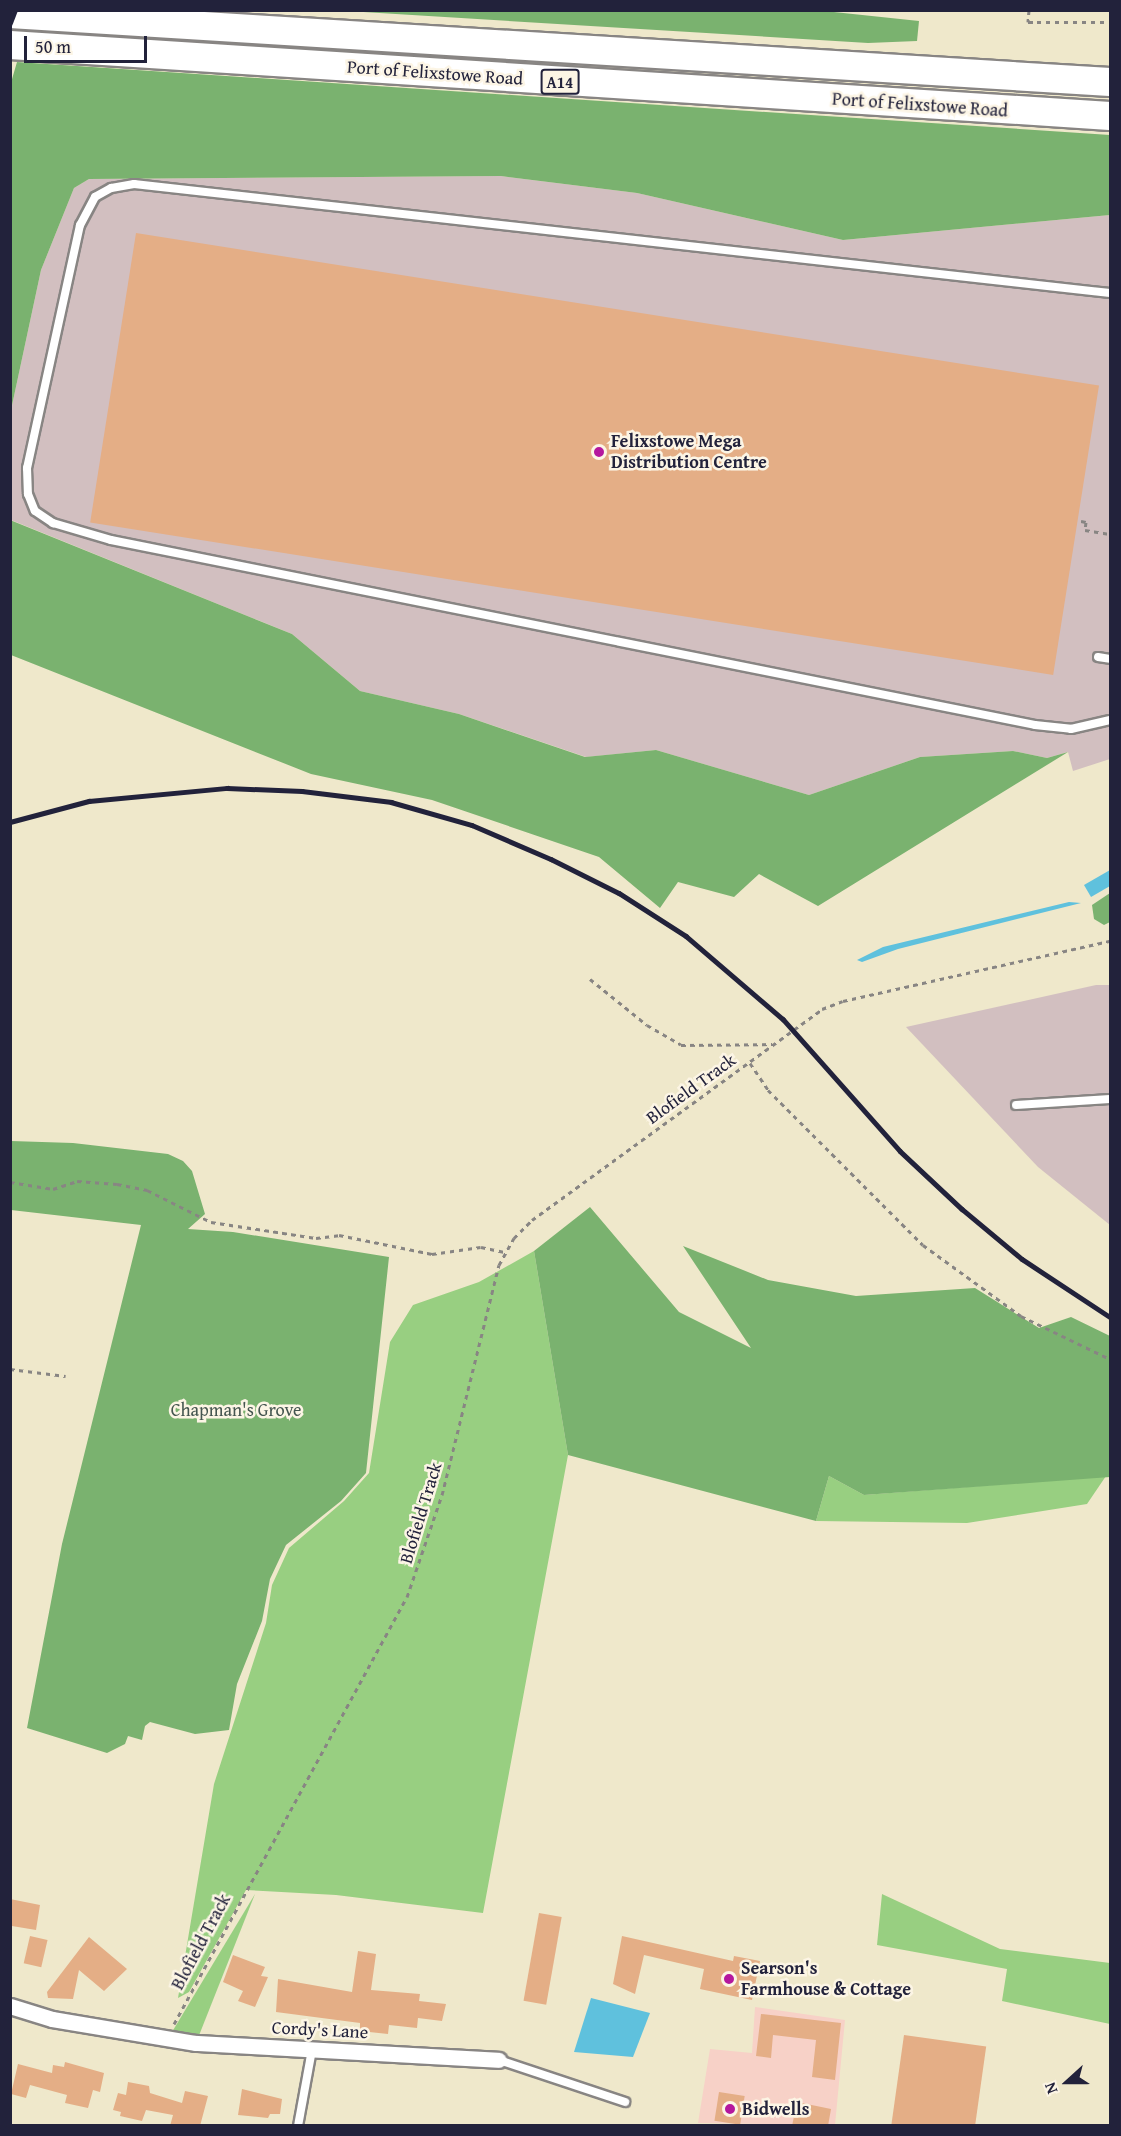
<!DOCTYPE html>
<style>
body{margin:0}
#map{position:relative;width:1121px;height:2136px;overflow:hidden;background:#efe8cb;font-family:"Gentium Book Plus",serif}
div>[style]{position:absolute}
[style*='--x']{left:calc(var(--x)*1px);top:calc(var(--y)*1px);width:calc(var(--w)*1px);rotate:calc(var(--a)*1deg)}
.built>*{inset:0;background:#f7d1c7}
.industrial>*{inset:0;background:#d2bfc0}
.green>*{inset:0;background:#98cf81}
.forest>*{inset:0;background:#7ab26f}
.water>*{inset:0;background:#5fc1dd}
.building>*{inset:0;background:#e4ae86;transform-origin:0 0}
.path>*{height:3px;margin-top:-1.5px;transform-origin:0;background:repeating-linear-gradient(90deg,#888583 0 4.5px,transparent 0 9px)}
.roads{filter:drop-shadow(2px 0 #888583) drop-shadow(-2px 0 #888583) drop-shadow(0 2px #888583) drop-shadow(0 -2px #888583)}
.lane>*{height:8px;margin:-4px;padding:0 4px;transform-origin:4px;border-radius:4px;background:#fff}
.street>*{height:15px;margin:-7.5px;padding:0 7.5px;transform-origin:7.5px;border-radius:7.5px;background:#fff}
.highway>*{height:28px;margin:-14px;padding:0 14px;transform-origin:14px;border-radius:14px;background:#fff}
.rail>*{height:4.5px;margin:-2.25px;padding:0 2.25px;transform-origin:2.25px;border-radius:2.25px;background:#22223b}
.dots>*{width:16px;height:16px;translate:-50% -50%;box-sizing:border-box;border:3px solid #fcf5e5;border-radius:50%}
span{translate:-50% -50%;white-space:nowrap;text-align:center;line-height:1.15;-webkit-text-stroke:5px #fcf5e5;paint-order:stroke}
.shield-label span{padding:2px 4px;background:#fcf5e5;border:2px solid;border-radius:4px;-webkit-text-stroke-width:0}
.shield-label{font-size:16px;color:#22223b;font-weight:700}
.street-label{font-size:18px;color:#22223b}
.poi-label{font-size:18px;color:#22223b;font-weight:700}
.left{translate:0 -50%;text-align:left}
.park-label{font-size:18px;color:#455650}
.frame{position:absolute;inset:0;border:12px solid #22223b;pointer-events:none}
.north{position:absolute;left:1037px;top:2052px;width:60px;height:60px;-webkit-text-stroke:4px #fcf5e5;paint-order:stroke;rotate:249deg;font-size:16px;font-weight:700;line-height:24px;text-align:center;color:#22223b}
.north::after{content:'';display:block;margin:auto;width:21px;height:27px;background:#22223b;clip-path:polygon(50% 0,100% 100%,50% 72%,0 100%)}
.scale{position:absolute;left:24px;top:36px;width:123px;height:27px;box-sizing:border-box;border:3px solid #22223b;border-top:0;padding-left:8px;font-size:18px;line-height:21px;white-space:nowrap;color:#22223b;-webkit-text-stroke:4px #fcf5e5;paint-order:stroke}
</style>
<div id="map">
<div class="built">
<i style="clip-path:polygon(755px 2007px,845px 2020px,835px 2125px,698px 2123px,710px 2049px,752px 2053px)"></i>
</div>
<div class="industrial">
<i style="clip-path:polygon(501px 176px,637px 193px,843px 240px,1110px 215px,1110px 759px,1073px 771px,1068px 752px,1047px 758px,1013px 751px,920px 757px,809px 795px,656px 750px,586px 757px,459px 714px,360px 691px,292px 634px,11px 520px,11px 410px,41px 270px,74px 188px,89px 179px)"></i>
<i style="clip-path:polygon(1096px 985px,1110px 985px,1110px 1225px,1038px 1167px,906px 1027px)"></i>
</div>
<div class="green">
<i style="clip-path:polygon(534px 1251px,568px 1455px,483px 1913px,336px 1895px,246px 1890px,189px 1992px,178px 1998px,214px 1784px,266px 1623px,272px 1585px,289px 1548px,344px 1501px,369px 1473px,390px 1342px,413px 1305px,479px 1282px)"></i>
<i style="clip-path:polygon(829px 1476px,864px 1495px,1106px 1476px,1087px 1504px,967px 1523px,816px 1521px)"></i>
<i style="clip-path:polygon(255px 1894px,196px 2043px,169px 2037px)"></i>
<i style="clip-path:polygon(882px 1894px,1000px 1949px,1110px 1963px,1110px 2024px,1002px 2001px,1007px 1969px,877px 1945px)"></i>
</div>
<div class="forest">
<i style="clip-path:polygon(815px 10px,919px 21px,917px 41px,868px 43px,347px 11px)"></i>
<i style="clip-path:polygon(17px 62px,1110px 135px,1110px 215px,843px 240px,637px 193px,501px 176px,89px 179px,74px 188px,41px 270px,11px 410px,10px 86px)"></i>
<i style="clip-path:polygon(10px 520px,292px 634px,360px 691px,459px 714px,585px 757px,656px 750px,809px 795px,920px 757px,1013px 751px,1047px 758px,1068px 752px,818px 906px,759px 874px,734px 897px,678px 882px,660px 908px,599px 857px,432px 800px,311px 774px,11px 655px)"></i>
<i style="clip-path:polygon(1110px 893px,1110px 922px,1104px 925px,1094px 919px,1092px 905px)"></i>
<i style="clip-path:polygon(11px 1141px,73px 1143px,168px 1154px,183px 1161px,192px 1171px,205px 1214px,188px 1229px,233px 1232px,389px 1257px,366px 1473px,341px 1501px,286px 1545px,270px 1579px,262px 1621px,237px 1684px,229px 1730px,195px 1734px,150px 1722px,145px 1726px,142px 1740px,128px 1736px,125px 1744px,107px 1753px,27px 1728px,62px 1544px,141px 1225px,11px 1210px)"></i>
<i style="clip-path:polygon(590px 1207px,679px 1312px,751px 1348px,683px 1246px,768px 1280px,856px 1296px,975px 1288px,1039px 1328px,1071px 1317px,1110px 1336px,1110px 1477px,864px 1495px,829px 1476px,816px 1521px,568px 1455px,534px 1251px)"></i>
</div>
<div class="water">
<i style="clip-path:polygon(1110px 870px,1110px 886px,1091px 897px,1084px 885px)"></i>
<i style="clip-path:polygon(1069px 902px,1081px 903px,898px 949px,862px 962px,857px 960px,883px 947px)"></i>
<i style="clip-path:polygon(591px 1998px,650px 2013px,633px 2057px,574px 2052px)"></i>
</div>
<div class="building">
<i style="left:136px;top:233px;width:975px;height:293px;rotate:9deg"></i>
<i style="clip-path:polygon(10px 1899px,40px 1905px,36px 1930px,12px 1926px)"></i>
<i style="left:539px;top:1913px;width:23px;height:89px;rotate:10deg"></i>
<i style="left:30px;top:1936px;width:18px;height:28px;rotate:13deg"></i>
<i style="clip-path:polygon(622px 1936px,733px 1961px,734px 1956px,760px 1961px,752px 2000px,700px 1989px,704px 1969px,644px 1955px,635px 1994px,613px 1984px)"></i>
<i style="clip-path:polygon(89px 1937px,127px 1969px,104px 1991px,79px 1970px,73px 1999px,48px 1998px,47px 1992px)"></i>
<i style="clip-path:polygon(358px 1951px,376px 1954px,371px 1990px,420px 1994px,419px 2001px,446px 2004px,442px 2021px,418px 2018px,417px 2028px,389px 2025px,388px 2034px,360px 2031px,360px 2023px,276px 2012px,278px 1979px,352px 1992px)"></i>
<i style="clip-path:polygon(233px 1955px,265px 1967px,261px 1976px,268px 1977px,255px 2007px,238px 2001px,243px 1991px,223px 1982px)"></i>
<i style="clip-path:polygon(761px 2014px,841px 2023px,835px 2080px,812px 2077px,816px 2040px,773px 2035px,771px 2058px,756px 2056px)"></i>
<i style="left:904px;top:2035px;width:83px;height:92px;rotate:8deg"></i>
<i style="clip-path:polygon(65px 2062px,104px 2073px,100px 2092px,93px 2090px,88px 2108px,65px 2103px,67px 2095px,30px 2085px,26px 2098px,11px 2094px,18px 2064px,52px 2073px,53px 2065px,64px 2067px)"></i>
<i style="clip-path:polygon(128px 2082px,149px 2086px,150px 2093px,182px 2103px,185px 2091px,208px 2096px,200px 2126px,170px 2126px,173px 2115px,146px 2110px,142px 2121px,120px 2116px,121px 2112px,113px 2110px,118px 2093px,126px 2095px)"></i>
<i style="clip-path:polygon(242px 2089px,282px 2099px,280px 2114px,270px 2114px,268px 2118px,238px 2115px)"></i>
<i style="left:719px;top:2092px;width:26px;height:29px;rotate:9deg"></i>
<i style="clip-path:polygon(797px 2102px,831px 2109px,828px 2126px,792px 2126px)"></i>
</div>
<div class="path">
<i style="--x:1029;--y:10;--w:12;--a:95"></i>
<i style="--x:1028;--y:22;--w:82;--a:0"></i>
<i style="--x:1081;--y:521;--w:5;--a:11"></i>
<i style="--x:1086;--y:522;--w:8;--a:97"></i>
<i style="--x:1085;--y:530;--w:25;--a:9"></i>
<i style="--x:590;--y:979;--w:73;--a:38.9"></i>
<i style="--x:647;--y:1025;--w:39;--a:30"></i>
<i style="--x:681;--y:1045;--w:91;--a:-0.6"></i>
<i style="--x:750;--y:1063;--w:32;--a:56"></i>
<i style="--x:768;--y:1090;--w:219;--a:45"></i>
<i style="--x:923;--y:1245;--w:121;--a:35.9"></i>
<i style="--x:1021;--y:1316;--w:99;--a:25.8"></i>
<i style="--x:10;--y:1182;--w:44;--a:9.2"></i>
<i style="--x:53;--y:1189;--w:25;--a:-18"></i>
<i style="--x:77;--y:1181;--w:40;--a:4.3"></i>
<i style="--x:117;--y:1184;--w:31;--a:11"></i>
<i style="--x:147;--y:1190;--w:72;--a:26.6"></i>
<i style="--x:211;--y:1222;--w:106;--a:8.7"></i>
<i style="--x:316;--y:1238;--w:23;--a:-7"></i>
<i style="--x:339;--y:1235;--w:95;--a:11.5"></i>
<i style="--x:432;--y:1254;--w:49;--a:-8.1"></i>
<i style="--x:481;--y:1247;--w:24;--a:12"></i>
<i style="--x:10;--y:1369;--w:56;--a:7.1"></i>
<i style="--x:174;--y:2024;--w:486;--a:-61.4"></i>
<i style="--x:407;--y:1597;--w:108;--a:-71.1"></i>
<i style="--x:442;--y:1495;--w:237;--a:-76.1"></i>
<i style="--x:499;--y:1265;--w:31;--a:-61"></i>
<i style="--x:514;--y:1238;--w:25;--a:-45"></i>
<i style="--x:532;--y:1220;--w:359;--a:-36"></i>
<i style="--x:822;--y:1009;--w:22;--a:-21"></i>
<i style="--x:843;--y:1001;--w:274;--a:-12.7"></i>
</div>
<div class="roads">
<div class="lane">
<i style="--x:1110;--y:293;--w:982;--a:-173.63"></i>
<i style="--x:134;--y:184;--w:23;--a:170"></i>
<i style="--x:111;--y:188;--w:18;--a:151"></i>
<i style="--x:95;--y:197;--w:32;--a:118"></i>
<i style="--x:80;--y:225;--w:249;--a:102.3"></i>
<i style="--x:27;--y:468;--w:26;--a:88"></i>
<i style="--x:28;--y:494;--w:18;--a:68"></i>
<i style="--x:35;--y:511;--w:22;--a:34"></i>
<i style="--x:53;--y:523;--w:60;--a:16.3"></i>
<i style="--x:111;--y:540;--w:942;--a:11.32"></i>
<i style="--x:1035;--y:725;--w:36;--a:6"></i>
<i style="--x:1071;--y:729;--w:40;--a:-13"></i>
<i style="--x:1098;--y:657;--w:12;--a:9"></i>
<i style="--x:1016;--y:1105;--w:94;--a:-3.7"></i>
<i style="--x:499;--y:2060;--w:133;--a:18.4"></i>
<i style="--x:298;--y:2126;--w:77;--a:-79.6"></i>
</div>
<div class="street">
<i style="--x:10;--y:2006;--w:44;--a:17.2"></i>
<i style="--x:52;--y:2019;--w:146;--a:9.5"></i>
<i style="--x:196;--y:2043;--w:303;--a:3.2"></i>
</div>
<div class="highway">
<i style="--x:10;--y:14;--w:1102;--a:3.54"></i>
<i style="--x:10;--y:45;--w:1102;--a:3.69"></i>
</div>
</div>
<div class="rail">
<i style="--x:10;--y:23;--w:14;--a:-69"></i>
<i style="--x:10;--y:822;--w:82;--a:-14.9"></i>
<i style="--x:89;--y:801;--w:139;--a:-5.4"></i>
<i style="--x:227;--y:788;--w:75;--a:2.3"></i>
<i style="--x:302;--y:791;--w:90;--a:7"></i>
<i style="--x:391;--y:802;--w:84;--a:15.9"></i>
<i style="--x:472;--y:825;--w:86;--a:23.3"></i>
<i style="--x:551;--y:859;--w:76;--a:26.6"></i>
<i style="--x:619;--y:893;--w:80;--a:32.7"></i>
<i style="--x:686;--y:936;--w:128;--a:40.6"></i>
<i style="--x:783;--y:1019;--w:176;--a:48.4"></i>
<i style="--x:900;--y:1151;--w:85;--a:43.1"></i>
<i style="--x:962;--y:1209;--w:78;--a:39.8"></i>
<i style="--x:1022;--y:1259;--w:105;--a:33.4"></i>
</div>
<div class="dots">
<i style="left:599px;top:452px;background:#b5179e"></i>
<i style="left:729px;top:1979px;background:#b5179e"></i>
<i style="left:730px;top:2109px;background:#b5179e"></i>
</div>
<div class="shield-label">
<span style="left:560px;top:82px">A14</span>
</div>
<div class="street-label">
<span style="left:435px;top:73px;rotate:4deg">Port of Felixstowe Road</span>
<span style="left:920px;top:105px;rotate:4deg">Port of Felixstowe Road</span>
<span style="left:691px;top:1089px;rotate:-36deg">Blofield Track</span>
<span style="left:421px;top:1513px;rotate:-73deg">Blofield Track</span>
<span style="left:201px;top:1942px;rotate:-62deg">Blofield Track</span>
<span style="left:320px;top:2030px;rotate:3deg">Cordy's Lane</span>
</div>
<div class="poi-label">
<span class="left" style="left:611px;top:452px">Felixstowe Mega<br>Distribution Centre</span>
<span class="left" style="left:741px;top:1979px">Searson's<br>Farmhouse &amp; Cottage</span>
<span class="left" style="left:742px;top:2109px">Bidwells</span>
</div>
<div class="park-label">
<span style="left:236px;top:1410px">Chapman's Grove</span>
</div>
<div class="frame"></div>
<div class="north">N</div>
<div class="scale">50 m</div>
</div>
